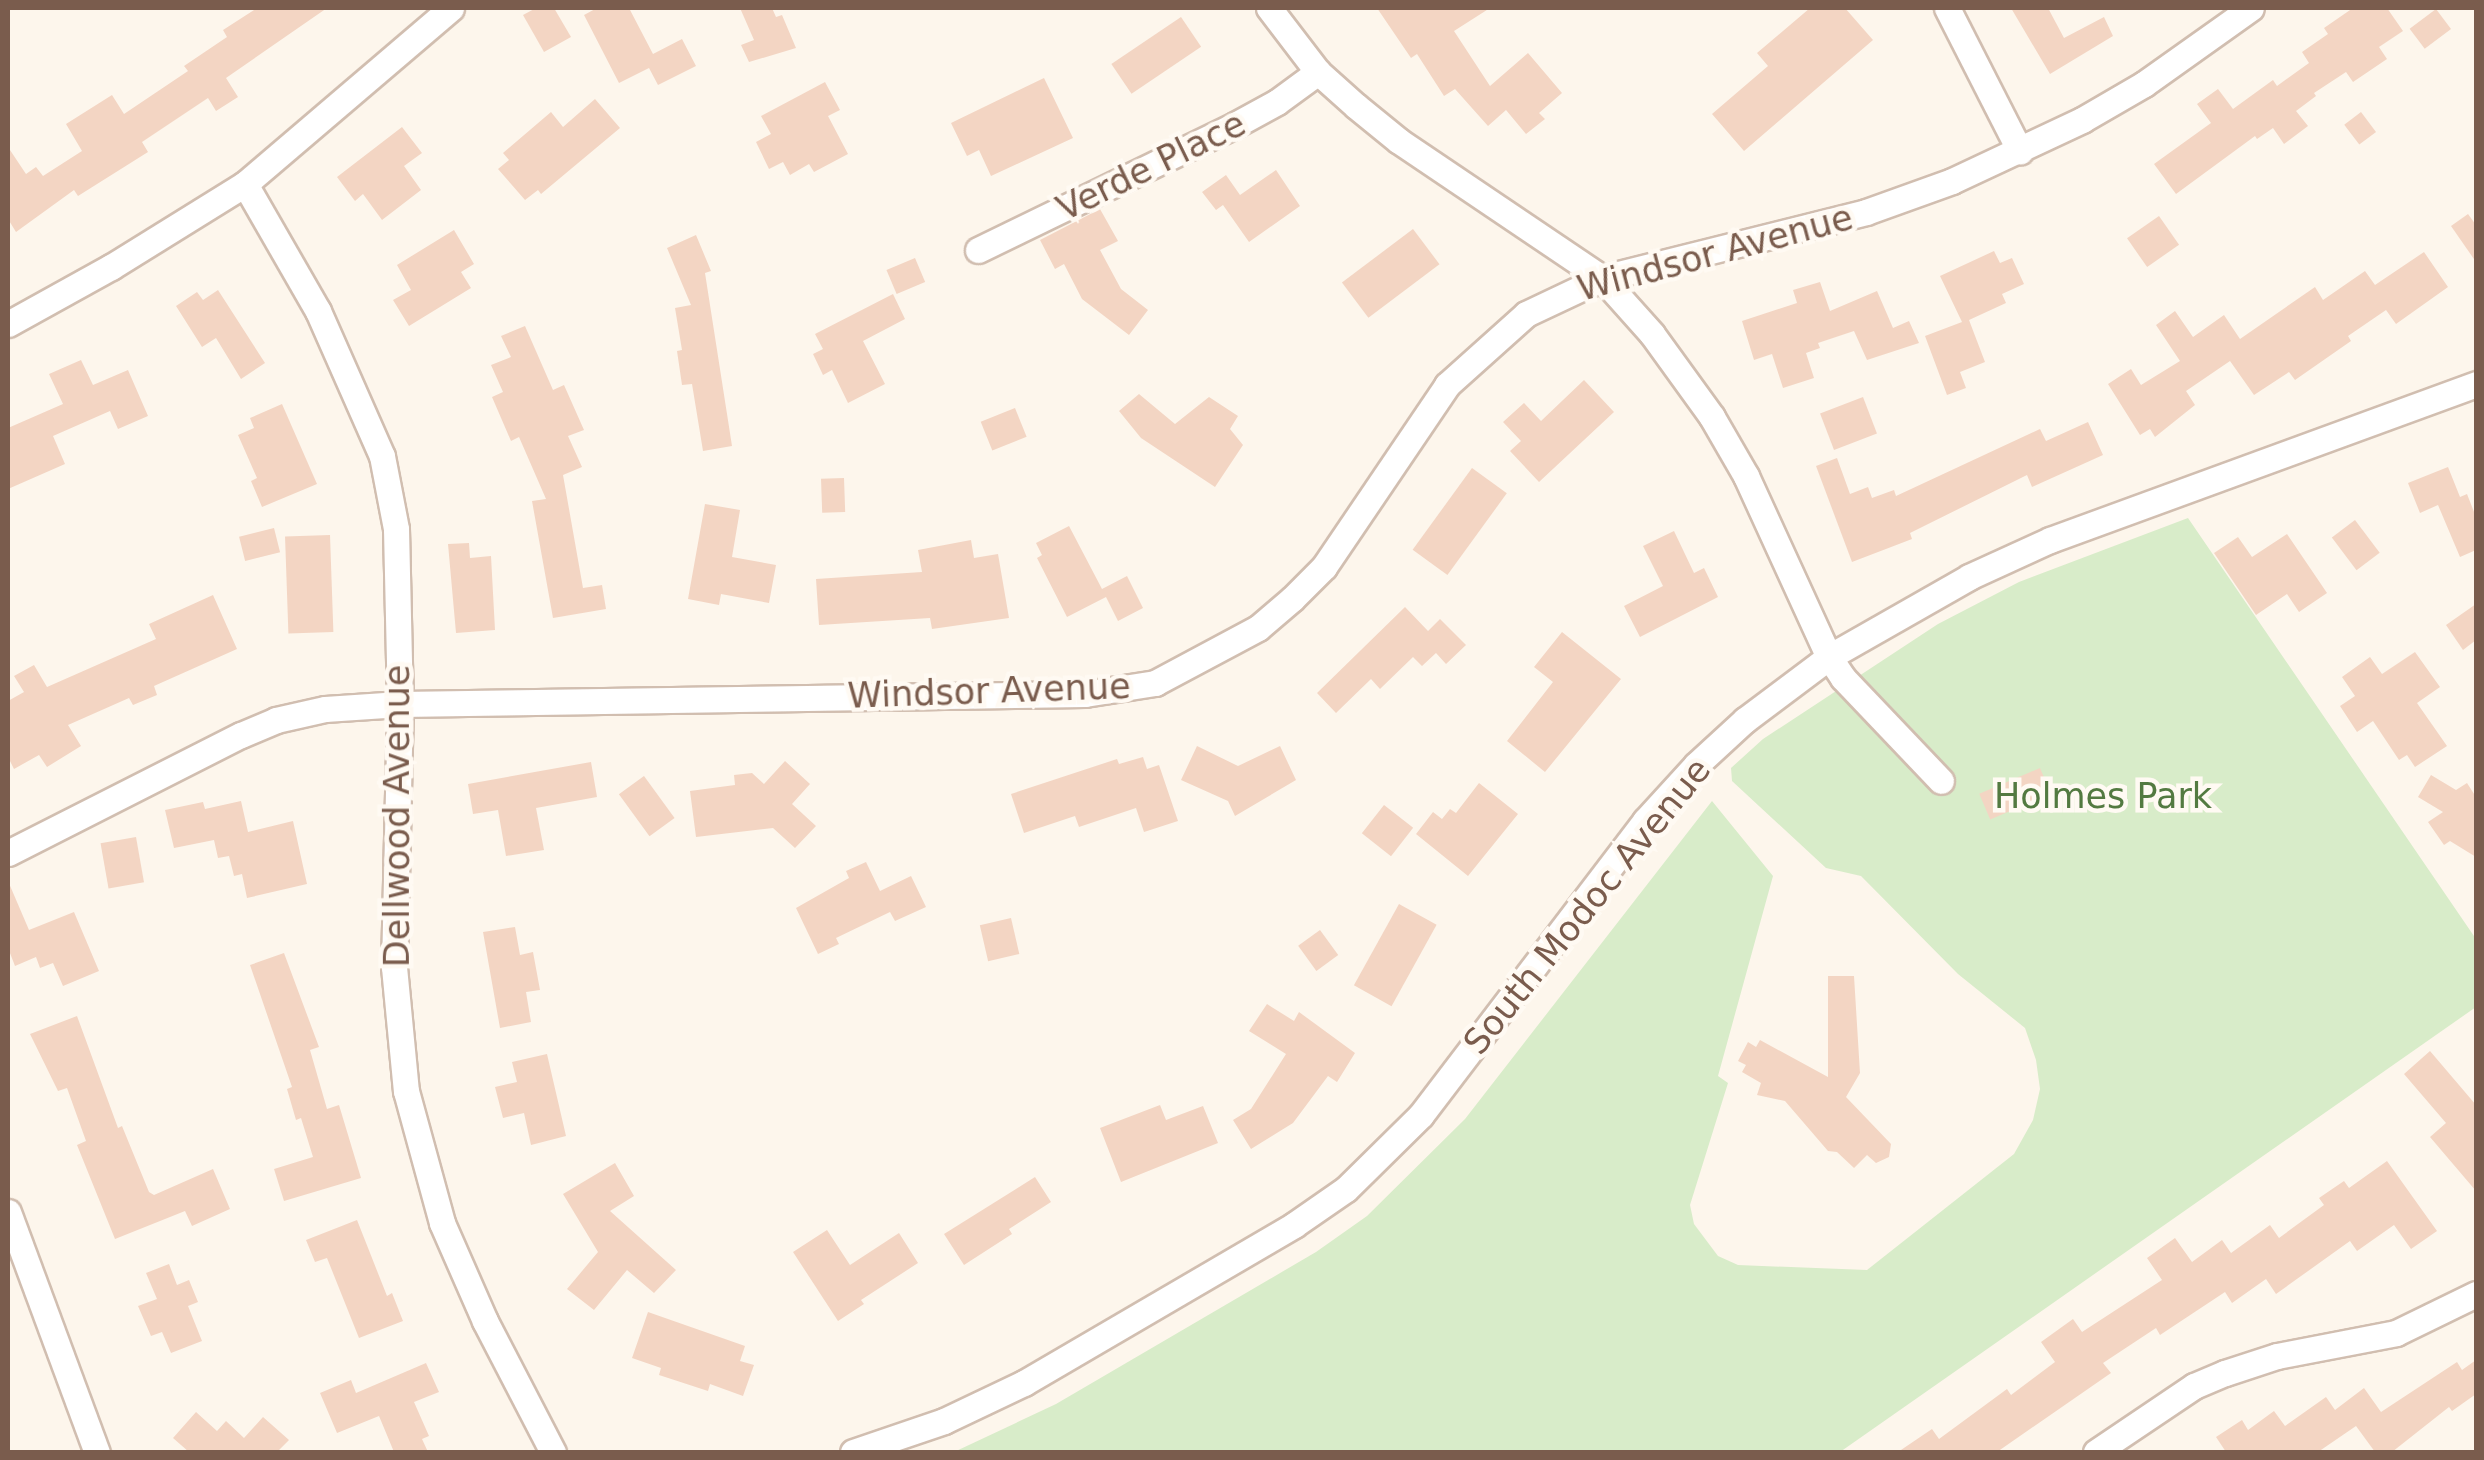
<!DOCTYPE html>
<style>
body{margin:0}
#map{position:relative;width:2484px;height:1460px;overflow:hidden;background:#fdf6ec;font-family:"DejaVu Sans",sans-serif}
div>[style]{position:absolute}
[style*='--x']{left:calc(var(--x)*1px);top:calc(var(--y)*1px);width:calc(var(--w)*1px);rotate:calc(var(--a)*1deg)}
.green>*{inset:0;background:#d8ecc9}
.building>*{inset:0;background:#f3d5c3;transform-origin:0 0}
.roads{filter:drop-shadow(2px 0 #d1beb0) drop-shadow(-2px 0 #d1beb0) drop-shadow(0 2px #d1beb0) drop-shadow(0 -2px #d1beb0)}
.minor>*{height:25px;margin:-12.5px;padding:0 12.5px;transform-origin:12.5px;border-radius:12.5px;background:#fff}
span{translate:-50% -50%;white-space:nowrap;text-align:center;line-height:1.15;-webkit-text-stroke:9px #fffaf3;paint-order:stroke}
.street-label{font-size:35px;color:#7a5c4d}
.park-label{font-size:35px;color:#537a41}
.frame{position:absolute;inset:0;border:10px solid #7a5c4d;pointer-events:none}
</style>
<div id="map">
<div class="green">
<i style="clip-path:polygon(2188px 518px,2476px 939px,2476px 1007px,1840px 1452px,954px 1452px,1056px 1404px,1316px 1252px,1367px 1216px,1465px 1119px,1712px 801px,1773px 876px,1718px 1076px,1728px 1083px,1690px 1205px,1694px 1224px,1718px 1256px,1738px 1265px,1867px 1270px,2014px 1154px,2033px 1120px,2040px 1089px,2036px 1060px,2025px 1028px,1958px 974px,1861px 876px,1826px 868px,1732px 781px,1731px 768px,1763px 739px,1938px 624px,2019px 582px)"></i>
</div>
<div class="building">
<i style="clip-path:polygon(257px 8px,327px 8px,226px 78px,238px 97px,216px 111px,208px 98px,142px 142px,148px 152px,78px 196px,74px 190px,16px 232px,8px 219px,8px 147px,26px 174px,36px 167px,43px 176px,82px 151px,66px 124px,112px 95px,124px 114px,188px 71px,184px 66px,227px 37px,223px 30px)"></i>
<i style="clip-path:polygon(536px 8px,554px 8px,571px 37px,544px 52px,523px 15px)"></i>
<i style="clip-path:polygon(597px 8px,629px 8px,653px 54px,682px 39px,696px 66px,658px 85px,649px 68px,619px 83px,584px 15px)"></i>
<i style="clip-path:polygon(740px 8px,772px 8px,776px 17px,782px 15px,796px 48px,749px 62px,741px 45px,754px 40px)"></i>
<i style="clip-path:polygon(1377px 8px,1490px 8px,1454px 31px,1490px 86px,1528px 53px,1562px 93px,1539px 113px,1545px 119px,1526px 134px,1506px 110px,1488px 126px,1455px 89px,1444px 96px,1417px 54px,1411px 58px)"></i>
<i style="clip-path:polygon(1810px 8px,1845px 8px,1873px 40px,1744px 151px,1712px 114px,1768px 66px,1757px 53px)"></i>
<i style="clip-path:polygon(2011px 8px,2048px 8px,2064px 38px,2104px 17px,2113px 36px,2050px 74px)"></i>
<i style="clip-path:polygon(2353px 8px,2387px 8px,2403px 31px,2379px 47px,2387px 59px,2353px 82px,2346px 72px,2314px 93px,2316px 96px,2296px 111px,2308px 126px,2284px 144px,2273px 128px,2257px 139px,2255px 136px,2176px 194px,2154px 164px,2211px 123px,2197px 104px,2218px 89px,2233px 109px,2273px 80px,2277px 86px,2309px 63px,2302px 52px,2328px 34px,2324px 28px)"></i>
<i style="left:2436px;top:9px;width:25px;height:33px;rotate:53deg"></i>
<i style="left:1181px;top:17px;width:36px;height:84px;rotate:56deg"></i>
<i style="clip-path:polygon(1044px 78px,1073px 138px,991px 176px,979px 150px,967px 156px,951px 123px)"></i>
<i style="clip-path:polygon(825px 82px,840px 110px,828px 116px,848px 154px,814px 172px,809px 164px,790px 175px,783px 162px,769px 169px,756px 142px,771px 134px,761px 116px)"></i>
<i style="clip-path:polygon(595px 99px,620px 128px,541px 194px,538px 190px,525px 200px,498px 169px,509px 160px,503px 153px,551px 112px,563px 127px)"></i>
<i style="left:2361px;top:112px;width:25px;height:21px;rotate:53deg"></i>
<i style="clip-path:polygon(402px 127px,422px 153px,404px 166px,421px 190px,382px 220px,363px 194px,355px 201px,337px 177px)"></i>
<i style="clip-path:polygon(1276px 170px,1300px 206px,1249px 242px,1223px 205px,1216px 210px,1202px 192px,1226px 175px,1240px 195px)"></i>
<i style="clip-path:polygon(1100px 209px,1118px 241px,1100px 250px,1121px 289px,1148px 310px,1129px 335px,1082px 299px,1064px 264px,1055px 269px,1040px 240px)"></i>
<i style="clip-path:polygon(2468px 214px,2476px 225px,2476px 262px,2451px 226px)"></i>
<i style="left:2159px;top:216px;width:35px;height:39px;rotate:55deg"></i>
<i style="left:1413px;top:229px;width:44px;height:89px;rotate:53deg"></i>
<i style="clip-path:polygon(454px 230px,474px 264px,461px 272px,471px 288px,409px 326px,393px 300px,411px 290px,397px 265px)"></i>
<i style="clip-path:polygon(696px 235px,711px 271px,705px 273px,732px 446px,703px 451px,692px 384px,682px 385px,677px 351px,682px 350px,675px 308px,691px 305px,667px 248px)"></i>
<i style="clip-path:polygon(1994px 251px,2000px 263px,2012px 258px,2024px 284px,2002px 294px,2006px 303px,1969px 320px,1985px 362px,1960px 372px,1966px 388px,1947px 395px,1925px 336px,1962px 322px,1940px 276px)"></i>
<i style="clip-path:polygon(2424px 252px,2448px 287px,2396px 324px,2386px 310px,2348px 336px,2351px 341px,2295px 380px,2289px 372px,2254px 395px,2230px 361px,2186px 391px,2195px 405px,2155px 437px,2150px 429px,2140px 435px,2108px 384px,2131px 369px,2141px 385px,2180px 361px,2156px 325px,2175px 311px,2193px 337px,2224px 315px,2240px 339px,2315px 287px,2323px 300px,2365px 271px,2375px 285px)"></i>
<i style="left:915px;top:258px;width:26px;height:31px;rotate:67deg"></i>
<i style="clip-path:polygon(1820px 282px,1830px 311px,1877px 291px,1893px 328px,1909px 321px,1919px 343px,1867px 360px,1854px 331px,1818px 343px,1820px 348px,1806px 353px,1814px 378px,1783px 388px,1772px 354px,1754px 360px,1742px 321px,1797px 303px,1793px 290px)"></i>
<i style="clip-path:polygon(218px 290px,265px 363px,241px 379px,216px 338px,202px 347px,176px 306px,197px 292px,203px 300px)"></i>
<i style="clip-path:polygon(893px 294px,905px 319px,863px 341px,885px 384px,848px 403px,832px 370px,823px 375px,813px 354px,823px 349px,815px 334px)"></i>
<i style="clip-path:polygon(525px 326px,553px 390px,564px 385px,584px 430px,568px 436px,582px 467px,563px 475px,583px 588px,602px 585px,606px 609px,553px 618px,532px 501px,546px 499px,519px 437px,511px 441px,492px 397px,503px 392px,491px 365px,511px 357px,501px 336px)"></i>
<i style="clip-path:polygon(81px 360px,93px 385px,128px 370px,148px 416px,118px 429px,110px 411px,53px 436px,65px 464px,8px 489px,8px 428px,63px 404px,49px 374px)"></i>
<i style="clip-path:polygon(1584px 380px,1614px 412px,1539px 482px,1510px 451px,1521px 441px,1503px 422px,1524px 403px,1541px 421px)"></i>
<i style="clip-path:polygon(1139px 394px,1175px 424px,1209px 397px,1238px 416px,1230px 429px,1243px 445px,1215px 487px,1141px 438px,1119px 411px)"></i>
<i style="left:1863px;top:397px;width:39px;height:46px;rotate:69deg"></i>
<i style="clip-path:polygon(282px 404px,317px 484px,262px 507px,251px 481px,257px 478px,238px 435px,254px 428px,250px 418px)"></i>
<i style="left:1015px;top:408px;width:31px;height:37px;rotate:68deg"></i>
<i style="clip-path:polygon(2088px 422px,2103px 455px,2032px 487px,2027px 475px,1910px 533px,1912px 539px,1852px 562px,1816px 466px,1837px 458px,1850px 494px,1868px 487px,1872px 498px,1894px 490px,1896px 496px,2040px 429px,2046px 441px)"></i>
<i style="clip-path:polygon(2448px 467px,2460px 497px,2467px 494px,2476px 517px,2476px 550px,2460px 557px,2438px 505px,2420px 513px,2408px 483px)"></i>
<i style="left:1472px;top:468px;width:43px;height:101px;rotate:36deg"></i>
<i style="left:844px;top:478px;width:34px;height:23px;rotate:88deg"></i>
<i style="clip-path:polygon(705px 504px,740px 510px,732px 557px,776px 565px,769px 603px,721px 594px,719px 605px,688px 599px)"></i>
<i style="left:2355px;top:520px;width:41px;height:29px;rotate:53deg"></i>
<i style="clip-path:polygon(1069px 526px,1102px 589px,1127px 576px,1143px 608px,1118px 621px,1106px 597px,1067px 617px,1037px 558px,1042px 555px,1036px 543px)"></i>
<i style="left:274px;top:528px;width:25px;height:36px;rotate:76deg"></i>
<i style="clip-path:polygon(1674px 531px,1694px 573px,1704px 568px,1718px 597px,1640px 637px,1624px 606px,1663px 586px,1643px 546px)"></i>
<i style="clip-path:polygon(2287px 534px,2327px 593px,2299px 612px,2287px 594px,2256px 615px,2214px 553px,2238px 537px,2252px 557px)"></i>
<i style="left:330px;top:535px;width:97px;height:45px;rotate:88deg"></i>
<i style="clip-path:polygon(971px 540px,974px 558px,998px 554px,1009px 618px,932px 629px,930px 618px,819px 625px,816px 579px,922px 572px,918px 550px)"></i>
<i style="clip-path:polygon(469px 543px,470px 558px,491px 556px,495px 630px,456px 633px,448px 544px)"></i>
<i style="clip-path:polygon(213px 595px,237px 649px,154px 686px,157px 695px,133px 705px,129px 698px,68px 725px,81px 746px,47px 767px,39px 755px,14px 769px,8px 757px,8px 701px,24px 692px,14px 676px,34px 665px,47px 687px,156px 639px,149px 624px)"></i>
<i style="clip-path:polygon(2476px 604px,2476px 640px,2463px 650px,2446px 625px)"></i>
<i style="clip-path:polygon(1405px 607px,1428px 631px,1440px 619px,1466px 645px,1446px 664px,1436px 653px,1422px 666px,1413px 657px,1380px 689px,1371px 679px,1336px 713px,1317px 693px)"></i>
<i style="clip-path:polygon(1562px 632px,1621px 679px,1545px 772px,1507px 741px,1553px 682px,1534px 667px)"></i>
<i style="clip-path:polygon(2415px 652px,2440px 687px,2417px 703px,2447px 746px,2415px 767px,2407px 755px,2399px 760px,2373px 721px,2357px 732px,2340px 706px,2355px 696px,2342px 677px,2370px 657px,2382px 674px)"></i>
<i style="clip-path:polygon(1197px 746px,1238px 766px,1280px 746px,1296px 780px,1235px 816px,1228px 801px,1181px 780px)"></i>
<i style="clip-path:polygon(1143px 757px,1147px 769px,1159px 765px,1178px 821px,1144px 832px,1136px 808px,1079px 827px,1075px 816px,1024px 833px,1011px 794px,1117px 759px,1119px 764px)"></i>
<i style="clip-path:polygon(785px 761px,810px 784px,792px 804px,816px 826px,795px 848px,773px 828px,696px 837px,690px 791px,735px 785px,734px 775px,752px 773px,764px 784px)"></i>
<i style="clip-path:polygon(591px 762px,597px 797px,536px 808px,544px 850px,506px 856px,498px 810px,473px 814px,468px 784px)"></i>
<i style="left:2040px;top:768px;width:28px;height:66px;rotate:67deg"></i>
<i style="clip-path:polygon(2431px 775px,2456px 790px,2467px 783px,2476px 797px,2476px 857px,2450px 841px,2444px 845px,2428px 822px,2443px 812px,2418px 797px)"></i>
<i style="left:644px;top:776px;width:52px;height:31px;rotate:54deg"></i>
<i style="clip-path:polygon(1479px 783px,1518px 814px,1468px 876px,1416px 834px,1433px 812px,1442px 819px,1450px 809px,1456px 813px)"></i>
<i style="clip-path:polygon(241px 801px,248px 832px,293px 821px,307px 884px,247px 898px,242px 874px,234px 876px,229px 856px,218px 858px,214px 840px,174px 848px,165px 810px,203px 802px,205px 809px)"></i>
<i style="left:1384px;top:805px;width:37px;height:36px;rotate:38deg"></i>
<i style="left:136px;top:837px;width:46px;height:36px;rotate:80deg"></i>
<i style="clip-path:polygon(866px 862px,880px 891px,911px 876px,926px 907px,895px 921px,890px 912px,836px 938px,839px 944px,818px 954px,796px 908px,849px 878px,846px 871px)"></i>
<i style="clip-path:polygon(8px 881px,29px 930px,74px 912px,99px 971px,63px 986px,53px 963px,40px 968px,36px 957px,15px 966px,8px 948px)"></i>
<i style="left:1399px;top:904px;width:43px;height:93px;rotate:29deg"></i>
<i style="left:1011px;top:918px;width:37px;height:32px;rotate:77deg"></i>
<i style="clip-path:polygon(515px 927px,520px 955px,533px 952px,540px 990px,526px 992px,531px 1022px,500px 1028px,483px 932px)"></i>
<i style="left:1320px;top:930px;width:31px;height:27px;rotate:54deg"></i>
<i style="clip-path:polygon(284px 953px,319px 1047px,310px 1050px,327px 1109px,339px 1105px,361px 1178px,284px 1201px,274px 1169px,313px 1157px,301px 1118px,296px 1120px,287px 1089px,292px 1087px,250px 965px)"></i>
<i style="clip-path:polygon(1828px 976px,1854px 976px,1860px 1073px,1846px 1097px,1891px 1144px,1889px 1157px,1876px 1163px,1867px 1155px,1854px 1168px,1837px 1152px,1828px 1151px,1785px 1101px,1757px 1095px,1761px 1083px,1742px 1072px,1746px 1065px,1738px 1061px,1748px 1042px,1756px 1047px,1760px 1040px,1828px 1077px)"></i>
<i style="clip-path:polygon(1267px 1004px,1294px 1021px,1299px 1012px,1355px 1053px,1337px 1082px,1328px 1076px,1293px 1123px,1251px 1149px,1233px 1120px,1251px 1109px,1286px 1054px,1249px 1031px)"></i>
<i style="clip-path:polygon(77px 1016px,118px 1128px,122px 1126px,149px 1192px,154px 1195px,213px 1169px,230px 1209px,192px 1226px,185px 1211px,115px 1239px,77px 1145px,86px 1141px,67px 1088px,58px 1091px,30px 1034px)"></i>
<i style="clip-path:polygon(2430px 1051px,2476px 1105px,2476px 1191px,2430px 1137px,2446px 1123px,2404px 1074px)"></i>
<i style="clip-path:polygon(547px 1054px,566px 1136px,531px 1145px,524px 1113px,503px 1118px,495px 1087px,517px 1082px,512px 1062px)"></i>
<i style="clip-path:polygon(1160px 1105px,1166px 1120px,1203px 1106px,1218px 1143px,1121px 1182px,1100px 1128px)"></i>
<i style="clip-path:polygon(2387px 1161px,2437px 1231px,2411px 1249px,2394px 1225px,2357px 1251px,2350px 1241px,2276px 1294px,2266px 1279px,2232px 1303px,2225px 1292px,2160px 1335px,2156px 1328px,2103px 1363px,2111px 1373px,1997px 1452px,1898px 1452px,1932px 1429px,1939px 1439px,2007px 1389px,2011px 1395px,2055px 1362px,2041px 1342px,2073px 1319px,2082px 1332px,2162px 1280px,2147px 1258px,2175px 1238px,2192px 1262px,2222px 1240px,2231px 1253px,2270px 1225px,2279px 1238px,2324px 1205px,2319px 1198px,2344px 1181px,2349px 1188px)"></i>
<i style="clip-path:polygon(615px 1163px,634px 1196px,610px 1211px,676px 1270px,654px 1293px,627px 1270px,594px 1310px,567px 1289px,598px 1252px,563px 1194px)"></i>
<i style="clip-path:polygon(1035px 1177px,1051px 1202px,1009px 1229px,1012px 1234px,964px 1265px,944px 1234px)"></i>
<i style="clip-path:polygon(357px 1220px,387px 1296px,392px 1293px,403px 1321px,359px 1338px,327px 1258px,315px 1262px,306px 1240px)"></i>
<i style="clip-path:polygon(827px 1230px,850px 1265px,899px 1233px,918px 1263px,861px 1300px,864px 1304px,838px 1321px,793px 1252px)"></i>
<i style="clip-path:polygon(169px 1264px,177px 1285px,189px 1280px,198px 1302px,188px 1306px,202px 1341px,171px 1353px,162px 1332px,151px 1336px,138px 1306px,157px 1299px,146px 1273px)"></i>
<i style="clip-path:polygon(648px 1312px,745px 1346px,740px 1361px,754px 1365px,743px 1396px,710px 1384px,708px 1391px,659px 1375px,661px 1368px,632px 1358px)"></i>
<i style="clip-path:polygon(2476px 1360px,2476px 1394px,2452px 1411px,2449px 1407px,2392px 1452px,2375px 1452px,2356px 1426px,2318px 1452px,2226px 1452px,2216px 1437px,2242px 1420px,2248px 1430px,2274px 1411px,2285px 1426px,2326px 1397px,2335px 1410px,2364px 1388px,2381px 1412px,2457px 1362px,2462px 1370px)"></i>
<i style="clip-path:polygon(426px 1363px,439px 1392px,414px 1402px,429px 1436px,422px 1439px,428px 1452px,394px 1452px,379px 1416px,337px 1433px,320px 1393px,351px 1380px,356px 1393px)"></i>
<i style="clip-path:polygon(196px 1412px,217px 1431px,226px 1421px,244px 1438px,263px 1417px,289px 1440px,277px 1452px,189px 1452px,173px 1438px)"></i>
</div>
<div class="roads">
<div class="minor">
<i style="--x:1269;--y:8;--w:81;--a:52.6"></i>
<i style="--x:1318;--y:72;--w:51;--a:41.8"></i>
<i style="--x:1356;--y:106;--w:55;--a:39.1"></i>
<i style="--x:1399;--y:141;--w:245;--a:34"></i>
<i style="--x:1602;--y:278;--w:75;--a:48.2"></i>
<i style="--x:1652;--y:334;--w:102;--a:54.1"></i>
<i style="--x:1712;--y:417;--w:68;--a:60"></i>
<i style="--x:1746;--y:476;--w:199;--a:65.4"></i>
<i style="--x:1829;--y:657;--w:25;--a:56"></i>
<i style="--x:1843;--y:678;--w:142;--a:46.4"></i>
<i style="--x:1947;--y:8;--w:161;--a:63"></i>
<i style="--x:245;--y:184;--w:146;--a:60.1"></i>
<i style="--x:318;--y:311;--w:158;--a:66.2"></i>
<i style="--x:382;--y:456;--w:74;--a:79.1"></i>
<i style="--x:396;--y:529;--w:175;--a:88.7"></i>
<i style="--x:400;--y:704;--w:263;--a:91.3"></i>
<i style="--x:394;--y:967;--w:125;--a:84.5"></i>
<i style="--x:406;--y:1091;--w:137;--a:74.7"></i>
<i style="--x:442;--y:1223;--w:107;--a:66.3"></i>
<i style="--x:485;--y:1321;--w:148;--a:62.6"></i>
<i style="--x:978;--y:250;--w:286;--a:-25.9"></i>
<i style="--x:1235;--y:125;--w:48;--a:-28.7"></i>
<i style="--x:1277;--y:102;--w:51;--a:-36.2"></i>
<i style="--x:8;--y:324;--w:118;--a:-29"></i>
<i style="--x:111;--y:267;--w:158;--a:-31.8"></i>
<i style="--x:245;--y:184;--w:271;--a:-40.5"></i>
<i style="--x:8;--y:853;--w:261;--a:-26.9"></i>
<i style="--x:241;--y:735;--w:38;--a:-23"></i>
<i style="--x:276;--y:720;--w:50;--a:-12.7"></i>
<i style="--x:325;--y:709;--w:75;--a:-3.8"></i>
<i style="--x:400;--y:704;--w:685;--a:-0.84"></i>
<i style="--x:1085;--y:694;--w:71;--a:-8.9"></i>
<i style="--x:1155;--y:683;--w:117;--a:-28.1"></i>
<i style="--x:1258;--y:628;--w:45;--a:-40.5"></i>
<i style="--x:1292;--y:599;--w:45;--a:-45"></i>
<i style="--x:1324;--y:567;--w:220;--a:-55.9"></i>
<i style="--x:1447;--y:385;--w:106;--a:-41.9"></i>
<i style="--x:1526;--y:314;--w:84;--a:-25.3"></i>
<i style="--x:1602;--y:278;--w:272;--a:-14"></i>
<i style="--x:1866;--y:212;--w:91;--a:-19.8"></i>
<i style="--x:1952;--y:181;--w:144;--a:-25.1"></i>
<i style="--x:2082;--y:120;--w:72;--a:-30.1"></i>
<i style="--x:2144;--y:84;--w:131;--a:-35.4"></i>
<i style="--x:8;--y:1212;--w:256;--a:69.7"></i>
<i style="--x:853;--y:1452;--w:96;--a:-18.8"></i>
<i style="--x:944;--y:1421;--w:89;--a:-25.4"></i>
<i style="--x:1024;--y:1383;--w:313;--a:-30.3"></i>
<i style="--x:1294;--y:1225;--w:63;--a:-34.7"></i>
<i style="--x:1346;--y:1189;--w:105;--a:-44.6"></i>
<i style="--x:1421;--y:1115;--w:370;--a:-52.7"></i>
<i style="--x:1645;--y:821;--w:76;--a:-47.7"></i>
<i style="--x:1696;--y:765;--w:67;--a:-42.6"></i>
<i style="--x:1745;--y:720;--w:105;--a:-36.9"></i>
<i style="--x:1829;--y:657;--w:161;--a:-29.7"></i>
<i style="--x:1969;--y:577;--w:89;--a:-24.6"></i>
<i style="--x:2050;--y:540;--w:454;--a:-20.1"></i>
<i style="--x:2096;--y:1452;--w:118;--a:-34"></i>
<i style="--x:2194;--y:1386;--w:34;--a:-23"></i>
<i style="--x:2225;--y:1373;--w:55;--a:-18.1"></i>
<i style="--x:2277;--y:1356;--w:121;--a:-10.9"></i>
<i style="--x:2396;--y:1333;--w:89;--a:-26"></i>
</div>
</div>
<div class="street-label">
<span style="left:1151px;top:166px;rotate:-26deg">Verde Place</span>
<span style="left:1715px;top:253px;rotate:-15deg">Windsor Avenue</span>
<span style="left:989px;top:691px;rotate:-2deg">Windsor Avenue</span>
<span style="left:397px;top:816px;rotate:-90deg">Dellwood Avenue</span>
<span style="left:1587px;top:906px;rotate:-51deg">South Modoc Avenue</span>
</div>
<div class="park-label">
<span style="left:2103px;top:796px">Holmes Park</span>
</div>
<div class="frame"></div>
</div>
